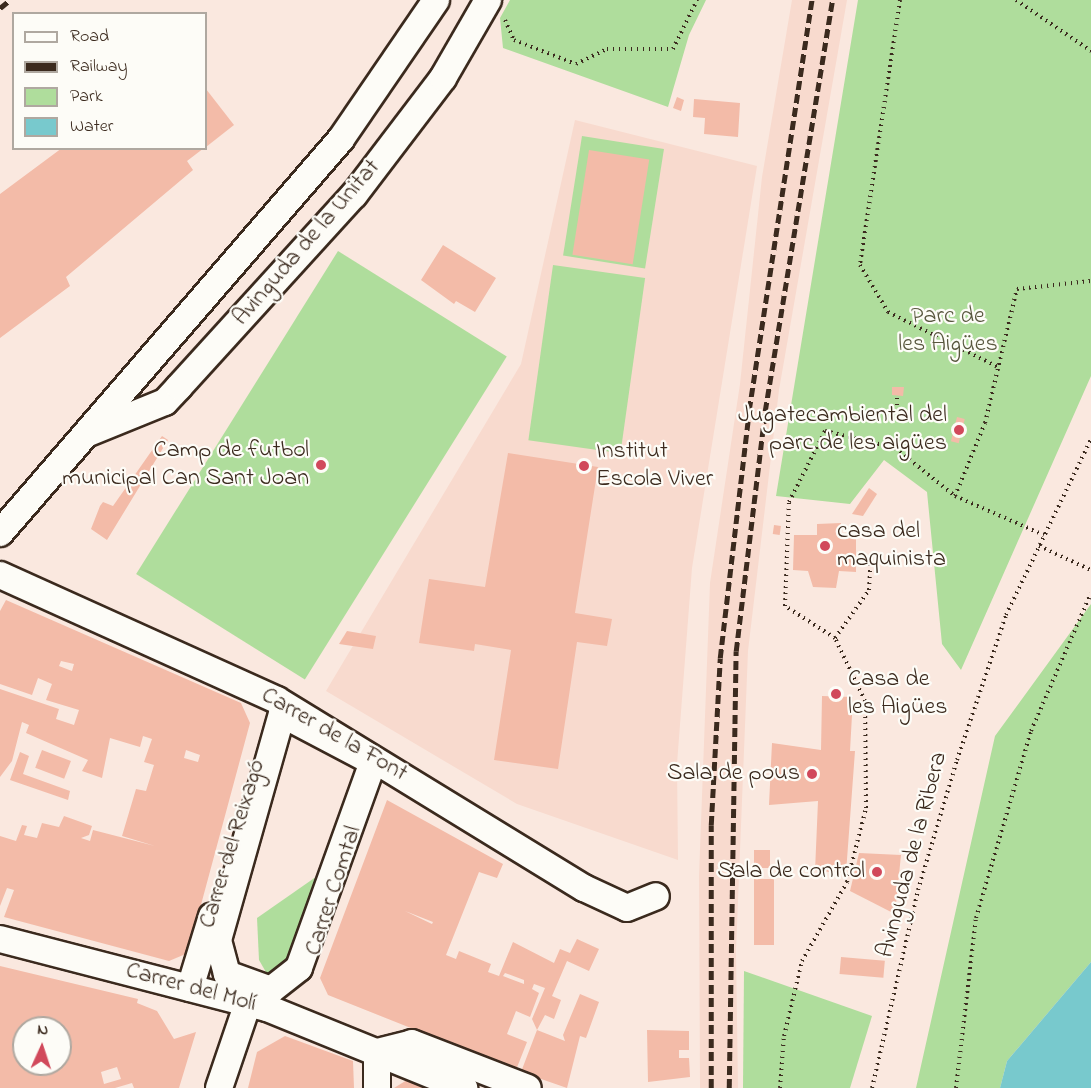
<!DOCTYPE html>
<meta charset="utf-8">
<style>
body{margin:0}
#map{position:relative;width:1091px;height:1088px;overflow:hidden;background:#fae8df;font-family:"Indie Flower",sans-serif}
div>[style]{position:absolute}
[style*='--x']{left:calc(var(--x)*1px);top:calc(var(--y)*1px);width:calc(var(--w)*1px);rotate:calc(var(--a)*1deg)}
.built>*{inset:0;background:#f8dace}
.green>*{inset:0;background:#afdd9c;transform-origin:0 0}
.water>*{inset:0;background:#78c9cd}
.building>*{inset:0;background:#f3bba8;transform-origin:0 0}
.path>*{height:4px;margin-top:-2px;transform-origin:0;background:repeating-linear-gradient(90deg,#3b2a1e 0 1.5px,transparent 0 6px)}
.roads{filter:drop-shadow(2px 0 #3b2a1e) drop-shadow(-2px 0 #3b2a1e) drop-shadow(0 2px #3b2a1e) drop-shadow(0 -2px #3b2a1e)}
.minor>*{height:26px;margin:-13px;padding:0 13px;transform-origin:13px;border-radius:13px;background:#fdfcf7}
.rail>*{height:4.5px;margin-top:-2.25px;transform-origin:0;background:repeating-linear-gradient(90deg,#3b2a1e 0 9px,transparent 0 13.5px)}
.dots>*{width:16px;height:16px;translate:-50% -50%;box-sizing:border-box;border:3px solid #fdfcf7;border-radius:50%}
span{translate:-50% -50%;white-space:nowrap;text-align:center;line-height:1.15;-webkit-text-stroke:4.5px #fdfcf7;paint-order:stroke}
.street-label{font-size:24px;color:#3b2a1e}
.park-label{font-size:24px;color:#58573e}
.poi-label{font-size:24px;color:#3b2a1e}
.right{translate:-100% -50%;text-align:right}
.left{translate:0 -50%;text-align:left}
.legend{position:absolute;left:12px;top:12px;width:195px;height:138px;box-sizing:border-box;background:#fdfcf7;border:2px solid #afa8a0;margin:0;padding:8px 10px;list-style:none;font-size:18px;color:#3b2a1e}
.legend li{display:flex;align-items:center;gap:12px;height:30px}
.legend b{width:30px;border:2px solid #afa8a0}
.north{position:absolute;left:12px;top:1016px;width:60px;height:60px;box-sizing:border-box;background:#fdfcf7;border:2px solid #afa8a0;border-radius:50%;rotate:3deg;font-size:16px;font-weight:700;line-height:24px;text-align:center;color:#3b2a1e}
.north::after{content:'';display:block;margin:auto;width:21px;height:27px;background:#d1495b;clip-path:polygon(50% 0,100% 100%,50% 72%,0 100%)}
</style>
<div id="map">
<div class="built">
<i style="clip-path:polygon(792px 0,847px 0,779px 390px,748px 651px,736px 951px,738px 1088px,700px 1088px,699px 876px,710px 583px,740px 384px,762px 177px)"></i>
<i style="clip-path:polygon(575px 120px,757px 166px,692px 568px,677px 764px,678px 860px,517px 804px,326px 691px,521px 364px)"></i>
</div>
<div class="green">
<i style="clip-path:polygon(510px 0,706px 0,689px 35px,668px 107px,503px 48px,500px 18px)"></i>
<i style="clip-path:polygon(858px 0,1091px 0,1091px 376px,961px 670px,942px 644px,927px 492px,884px 460px,850px 504px,776px 496px)"></i>
<i style="left:582px;top:136px;width:83px;height:121px;rotate:9deg"></i>
<i style="left:338px;top:251px;width:199px;height:381px;rotate:32deg"></i>
<i style="left:553px;top:265px;width:93px;height:177px;rotate:8deg"></i>
<i style="clip-path:polygon(1091px 604px,1091px 962px,1007px 1061px,1000px 1088px,916px 1088px,995px 736px)"></i>
<i style="clip-path:polygon(333px 865px,300px 971px,274px 986px,259px 960px,257px 918px)"></i>
<i style="clip-path:polygon(744px 971px,872px 1016px,850px 1088px,743px 1088px)"></i>
</div>
<div class="water">
<i style="clip-path:polygon(1091px 962px,1091px 1088px,1000px 1088px,1007px 1061px)"></i>
</div>
<div class="building">
<i style="clip-path:polygon(206px 89px,234px 125px,206px 147px)"></i>
<i style="clip-path:polygon(677px 97px,684px 100px,681px 111px,673px 108px)"></i>
<i style="clip-path:polygon(694px 99px,740px 103px,738px 137px,704px 134px,705px 118px,693px 117px)"></i>
<i style="clip-path:polygon(62px 148px,204px 148px,187px 161px,193px 170px,66px 277px,70px 286px,0 338px,0 194px)"></i>
<i style="left:589px;top:150px;width:61px;height:106px;rotate:9deg"></i>
<i style="clip-path:polygon(443px 245px,496px 278px,475px 312px,456px 301px,454px 304px,421px 280px)"></i>
<i style="clip-path:polygon(892px 387px,904px 387px,903px 396px,892px 395px)"></i>
<i style="left:957px;top:417px;width:8px;height:25px;rotate:14deg"></i>
<i style="clip-path:polygon(162px 436px,168px 440px,107px 540px,91px 529px,100px 506px,103px 502px,113px 506px)"></i>
<i style="clip-path:polygon(508px 453px,598px 467px,575px 613px,612px 619px,607px 646px,577px 642px,558px 769px,494px 760px,511px 650px,475px 644px,474px 651px,419px 643px,429px 579px,485px 587px)"></i>
<i style="clip-path:polygon(869px 488px,877px 494px,863px 516px,852px 514px)"></i>
<i style="clip-path:polygon(841px 523px,840px 537px,856px 537px,856px 572px,839px 571px,836px 588px,813px 587px,808px 571px,793px 570px,794px 535px,817px 535px,817px 524px)"></i>
<i style="left:774px;top:525px;width:7px;height:9px;rotate:8deg"></i>
<i style="clip-path:polygon(evenodd,6px 600px,241px 703px,250px 723px,188px 953px,169px 961px,4px 917px,14px 890px,7px 888px,0 906px,0 836px,16px 841px,22px 825px,27px 826px,24px 835px,37px 838px,42px 823px,59px 827px,64px 816px,92px 826px,89px 835px,81px 838px,90px 841px,93px 830px,155px 846px,122px 836px,136px 789px,146px 791px,154px 765px,144px 762px,152px 739px,143px 736px,140px 747px,110px 738px,102px 778px,82px 771px,88px 760px,26px 733px,29px 725px,22px 722px,12px 761px,0 777px,0 689px,59px 709px,56px 719px,74px 725px,79px 710px,46px 700px,52px 684px,38px 678px,32px 695px,0 684px,0 611px,6px 600px,61px 661px,74px 664px,72px 671px,59px 666px,61px 661px,6px 600px,186px 750px,200px 755px,198px 762px,184px 758px,186px 750px)"></i>
<i style="clip-path:polygon(347px 631px,376px 636px,373px 649px,339px 644px)"></i>
<i style="clip-path:polygon(822px 696px,853px 697px,850px 751px,855px 751px,846px 873px,815px 871px,818px 801px,769px 805px,772px 743px,821px 750px)"></i>
<i style="left:42px;top:750px;width:31px;height:19px;rotate:21deg"></i>
<i style="clip-path:polygon(20px 752px,29px 756px,23px 774px,70px 791px,68px 800px,10px 780px)"></i>
<i style="clip-path:polygon(evenodd,387px 800px,503px 864px,497px 878px,479px 872px,446px 955px,456px 959px,459px 951px,491px 964px,488px 972px,499px 976px,513px 942px,554px 963px,560px 949px,570px 953px,577px 939px,599px 949px,589px 971px,567px 961px,552px 996px,561px 1000px,554px 1019px,545px 1015px,537px 1030px,532px 1019px,545px 988px,534px 984px,532px 989px,539px 993px,530px 1017px,516px 1011px,507px 1034px,527px 1042px,516px 1070px,328px 995px,320px 978px,387px 800px,405px 911px,433px 922px,432px 924px,405px 911px,387px 800px,505px 973px,524px 980px,524px 984px,503px 976px,505px 973px)"></i>
<i style="left:754px;top:850px;width:16px;height:18px"></i>
<i style="clip-path:polygon(859px 853px,901px 855px,895px 914px,850px 891px)"></i>
<i style="left:754px;top:879px;width:20px;height:66px"></i>
<i style="left:841px;top:957px;width:44px;height:17px;rotate:5deg"></i>
<i style="clip-path:polygon(evenodd,0 966px,138px 999px,137px 1003px,157px 1011px,174px 1039px,196px 1032px,179px 1088px,134px 1088px,132px 1083px,115px 1088px,0 1088px,0 966px,24px 1028px,60px 1028px,60px 1064px,24px 1064px,24px 1028px,0 966px,117px 1067px,121px 1079px,104px 1084px,101px 1072px,117px 1067px)"></i>
<i style="clip-path:polygon(580px 994px,599px 1002px,586px 1038px,580px 1036px,567px 1088px,521px 1072px,537px 1030px,565px 1041px,563px 1035px)"></i>
<i style="clip-path:polygon(647px 1030px,689px 1031px,689px 1050px,679px 1050px,679px 1058px,689px 1058px,690px 1077px,648px 1082px)"></i>
<i style="clip-path:polygon(285px 1036px,353px 1061px,354px 1088px,248px 1088px,257px 1052px)"></i>
<i style="clip-path:polygon(407px 1080px,428px 1088px,394px 1088px)"></i>
</div>
<div class="path">
<i style="--x:900;--y:0;--w:268;--a:98.6"></i>
<i style="--x:860;--y:265;--w:55;--a:59.2"></i>
<i style="--x:888;--y:312;--w:123;--a:26.6"></i>
<i style="--x:1016;--y:0;--w:91;--a:34.2"></i>
<i style="--x:505;--y:20;--w:22;--a:66"></i>
<i style="--x:514;--y:40;--w:66;--a:21.2"></i>
<i style="--x:576;--y:64;--w:34;--a:-26"></i>
<i style="--x:607;--y:49;--w:66;--a:0"></i>
<i style="--x:673;--y:49;--w:55;--a:-63.9"></i>
<i style="--x:897;--y:405;--w:12;--a:-90"></i>
<i style="--x:955;--y:496;--w:97;--a:23.7"></i>
<i style="--x:1039;--y:546;--w:57;--a:24.8"></i>
<i style="--x:835;--y:638;--w:59;--a:-54.7"></i>
<i style="--x:869;--y:590;--w:34;--a:-87"></i>
<i style="--x:871;--y:556;--w:15;--a:180"></i>
<i style="--x:780;--y:1088;--w:52;--a:-85.6"></i>
<i style="--x:784;--y:1036;--w:77;--a:-76.5"></i>
<i style="--x:802;--y:961;--w:91;--a:-60.3"></i>
<i style="--x:847;--y:882;--w:76;--a:-75.6"></i>
<i style="--x:866;--y:808;--w:107;--a:-90.5"></i>
<i style="--x:865;--y:701;--w:70;--a:-115.5"></i>
<i style="--x:835;--y:638;--w:59;--a:-147.4"></i>
<i style="--x:785;--y:606;--w:104;--a:-87.8"></i>
<i style="--x:789;--y:502;--w:80;--a:-63.1"></i>
<i style="--x:825;--y:431;--w:72;--a:13.7"></i>
<i style="--x:895;--y:448;--w:77;--a:38.7"></i>
<i style="--x:955;--y:496;--w:79;--a:-67.7"></i>
<i style="--x:985;--y:423;--w:138;--a:-76.6"></i>
<i style="--x:1017;--y:289;--w:74;--a:-6.2"></i>
<i style="--x:872;--y:1088;--w:203;--a:-76.9"></i>
<i style="--x:918;--y:890;--w:136;--a:-73.3"></i>
<i style="--x:957;--y:760;--w:153;--a:-71.3"></i>
<i style="--x:1006;--y:615;--w:195;--a:-64.2"></i>
<i style="--x:956;--y:1088;--w:171;--a:-83.3"></i>
<i style="--x:976;--y:918;--w:195;--a:-73.6"></i>
<i style="--x:1031;--y:731;--w:150;--a:-66.5"></i>
</div>
<div class="roads">
<div class="minor">
<i style="--x:86;--y:434;--w:85;--a:-22.1"></i>
<i style="--x:165;--y:402;--w:21;--a:-47"></i>
<i style="--x:179;--y:387;--w:260;--a:-47.7"></i>
<i style="--x:354;--y:195;--w:147;--a:-52.7"></i>
<i style="--x:443;--y:78;--w:90;--a:-60"></i>
<i style="--x:0;--y:533;--w:521;--a:-49.12"></i>
<i style="--x:341;--y:139;--w:168;--a:-55.6"></i>
<i style="--x:0;--y:575;--w:304;--a:24.3"></i>
<i style="--x:277;--y:700;--w:360;--a:31.5"></i>
<i style="--x:584;--y:888;--w:47;--a:24.9"></i>
<i style="--x:627;--y:908;--w:31;--a:-22"></i>
<i style="--x:282;--y:714;--w:103;--a:27.8"></i>
<i style="--x:373;--y:762;--w:219;--a:109.8"></i>
<i style="--x:299;--y:968;--w:36;--a:142"></i>
<i style="--x:271;--y:990;--w:47;--a:-160"></i>
<i style="--x:227;--y:974;--w:35;--a:-105"></i>
<i style="--x:218;--y:940;--w:235;--a:-74.2"></i>
<i style="--x:0;--y:939;--w:276;--a:14.5"></i>
<i style="--x:267;--y:1008;--w:213;--a:22.1"></i>
<i style="--x:190;--y:988;--w:75;--a:-73"></i>
<i style="--x:377;--y:1052;--w:36;--a:-14"></i>
<i style="--x:412;--y:1043;--w:124;--a:21.2"></i>
<i style="--x:377;--y:1052;--w:36;--a:90"></i>
<i style="--x:219;--y:1088;--w:90;--a:-71.2"></i>
</div>
</div>
<div class="rail">
<i style="--x:0;--y:8;--w:13;--a:-39"></i>
<i style="--x:711;--y:1088;--w:263;--a:-90"></i>
<i style="--x:711;--y:825;--w:167;--a:-86.9"></i>
<i style="--x:720;--y:658;--w:250;--a:-83.3"></i>
<i style="--x:749;--y:410;--w:415;--a:-81.3"></i>
<i style="--x:729;--y:1088;--w:437;--a:-89.1"></i>
<i style="--x:736;--y:651;--w:242;--a:-83.1"></i>
<i style="--x:765;--y:411;--w:416;--a:-80.7"></i>
</div>
<div class="dots">
<i style="left:959px;top:430px;background:#d1495b"></i>
<i style="left:321px;top:465px;background:#d1495b"></i>
<i style="left:584px;top:466px;background:#d1495b"></i>
<i style="left:825px;top:546px;background:#d1495b"></i>
<i style="left:836px;top:694px;background:#d1495b"></i>
<i style="left:812px;top:774px;background:#d1495b"></i>
<i style="left:877px;top:872px;background:#d1495b"></i>
</div>
<div class="street-label">
<span style="left:307px;top:243px;rotate:-49deg">Avinguda de la Unitat</span>
<span style="left:334px;top:735px;rotate:30deg">Carrer de la Font</span>
<span style="left:233px;top:844px;rotate:-73deg">Carrer del Reixagó</span>
<span style="left:913px;top:855px;rotate:-75deg">Avinguda de la Ribera</span>
<span style="left:334px;top:891px;rotate:-72deg">Carrer Comtal</span>
<span style="left:191px;top:988px;rotate:15deg">Carrer del Molí</span>
</div>
<div class="park-label">
<span style="left:948px;top:331px">Parc de<br>les Aigües</span>
</div>
<div class="poi-label">
<span class="right" style="left:947px;top:430px">Jugatecambiental del<br>parc de les aigües</span>
<span class="right" style="left:309px;top:465px">Camp de futbol<br>municipal Can Sant Joan</span>
<span class="left" style="left:596px;top:466px">Institut<br>Escola Viver</span>
<span class="left" style="left:837px;top:546px">casa del<br>maquinista</span>
<span class="left" style="left:848px;top:694px">Casa de<br>les Aigües</span>
<span class="right" style="left:800px;top:774px">Sala de pous</span>
<span class="right" style="left:865px;top:872px">Sala de control</span>
</div>
<ul class="legend">
<li><b style="height:8px;background:#fdfcf7"></b>Road</li>
<li><b style="height:8px;background:#3b2a1e"></b>Railway</li>
<li><b style="height:16px;background:#afdd9c"></b>Park</li>
<li><b style="height:16px;background:#78c9cd"></b>Water</li>
</ul>
<div class="north">N</div>
</div>
